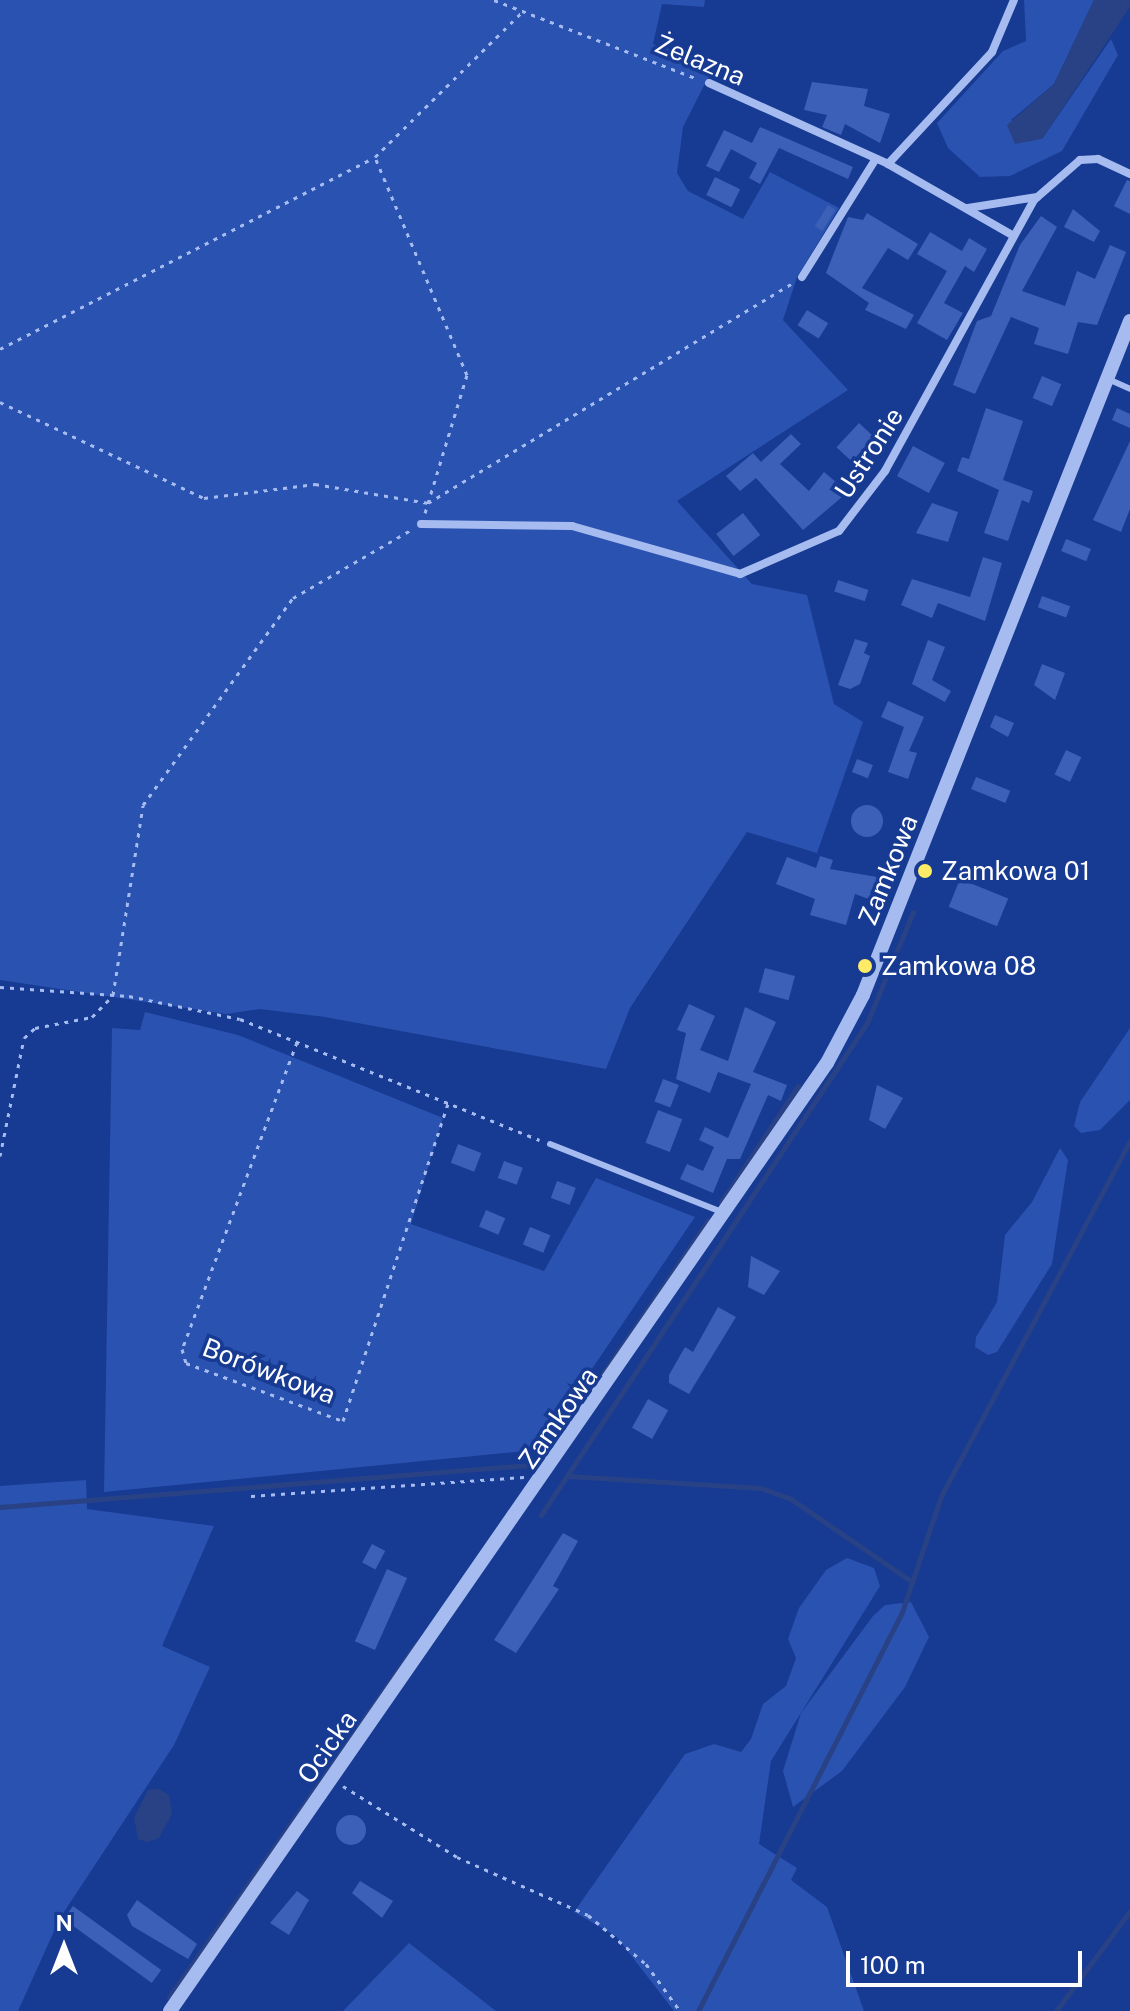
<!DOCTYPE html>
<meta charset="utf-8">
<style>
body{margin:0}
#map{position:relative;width:1130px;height:2011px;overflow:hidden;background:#173a92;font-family:"Public Sans",sans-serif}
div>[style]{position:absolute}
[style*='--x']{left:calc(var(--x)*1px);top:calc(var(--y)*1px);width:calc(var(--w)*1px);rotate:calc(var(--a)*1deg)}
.green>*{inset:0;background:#2a52b0}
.water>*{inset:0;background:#294285}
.stream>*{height:5px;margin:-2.5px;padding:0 2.5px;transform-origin:2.5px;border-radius:2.5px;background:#294285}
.building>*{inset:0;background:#3c60b8;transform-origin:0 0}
.round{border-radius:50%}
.path>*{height:3px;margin-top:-1.5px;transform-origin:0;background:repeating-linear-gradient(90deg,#a6bcf0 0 4px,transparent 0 10px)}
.service>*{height:6px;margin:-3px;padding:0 3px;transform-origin:3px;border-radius:3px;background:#a6bcf0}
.minor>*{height:8px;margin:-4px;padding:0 4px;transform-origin:4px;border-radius:4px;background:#a6bcf0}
.tertiary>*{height:14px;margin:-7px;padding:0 7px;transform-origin:7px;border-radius:7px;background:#a6bcf0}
.dots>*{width:22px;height:22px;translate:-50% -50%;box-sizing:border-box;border:4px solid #173a92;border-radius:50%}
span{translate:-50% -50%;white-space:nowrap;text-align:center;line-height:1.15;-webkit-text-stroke:7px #173a92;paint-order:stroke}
.street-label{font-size:26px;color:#fff}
.poi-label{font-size:26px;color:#fff}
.left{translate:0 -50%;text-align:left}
.north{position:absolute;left:24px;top:1907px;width:80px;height:80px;-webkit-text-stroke:6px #173a92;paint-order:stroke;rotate:0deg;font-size:22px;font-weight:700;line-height:32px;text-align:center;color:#fff}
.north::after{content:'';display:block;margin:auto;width:28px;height:36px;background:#fff;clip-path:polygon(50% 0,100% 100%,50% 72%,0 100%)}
.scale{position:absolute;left:846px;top:1951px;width:236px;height:36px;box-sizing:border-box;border:4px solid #fff;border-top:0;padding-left:10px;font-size:24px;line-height:28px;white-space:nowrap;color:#fff;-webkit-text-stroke:6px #173a92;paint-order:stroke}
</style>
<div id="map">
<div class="green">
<i style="clip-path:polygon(0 0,705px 0,704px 7px,662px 4px,653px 44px,716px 62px,683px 127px,677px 173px,688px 191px,743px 219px,770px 172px,839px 208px,797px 277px,783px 320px,848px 390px,677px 501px,752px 584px,807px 595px,834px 704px,863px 722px,817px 853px,747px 832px,630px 1008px,606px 1069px,325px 1017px,260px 1009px,226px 1014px,0 980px)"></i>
<i style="clip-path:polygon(1024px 0,1094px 0,1054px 84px,1011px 120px,1042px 139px,1111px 39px,1118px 55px,1062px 151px,1010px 176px,980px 177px,948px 148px,937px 123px,1003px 51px,1026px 41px)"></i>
<i style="clip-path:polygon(145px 1012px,238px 1035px,443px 1118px,411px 1224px,544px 1271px,596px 1178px,695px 1217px,537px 1450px,104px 1492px,112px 1028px,140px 1030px)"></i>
<i style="clip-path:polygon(1130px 1028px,1130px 1100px,1100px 1130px,1081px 1133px,1074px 1126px,1080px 1102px)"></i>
<i style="clip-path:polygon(1060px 1148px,1068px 1160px,1052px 1264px,997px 1352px,988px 1355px,975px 1347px,976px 1337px,997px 1302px,1005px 1235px,1032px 1202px)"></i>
<i style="clip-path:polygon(86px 1480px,87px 1509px,214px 1526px,162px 1646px,210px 1667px,174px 1745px,60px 1918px,18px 2011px,0 2011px,0 1486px)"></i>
<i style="clip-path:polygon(847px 1558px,874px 1568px,880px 1586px,771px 1761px,759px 1844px,797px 1868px,791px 1880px,827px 1907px,864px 2011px,674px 2011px,616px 1936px,574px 1912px,685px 1754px,714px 1744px,741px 1752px,751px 1739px,763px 1704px,786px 1686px,796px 1658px,788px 1639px,799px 1608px,826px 1570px)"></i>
<i style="clip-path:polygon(911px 1602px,929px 1637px,905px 1687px,842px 1771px,793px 1807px,783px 1771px,801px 1713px,873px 1616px,885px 1605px)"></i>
<i style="clip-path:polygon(409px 1943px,496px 2011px,343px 2011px)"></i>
</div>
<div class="water">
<i style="clip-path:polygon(1094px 0,1130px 0,1130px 7px,1042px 139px,1015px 144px,1007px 125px,1054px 84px)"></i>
<i style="clip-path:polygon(159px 1789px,169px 1795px,172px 1814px,159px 1838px,147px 1842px,138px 1839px,134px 1818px,148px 1790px)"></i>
</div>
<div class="stream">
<i style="--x:721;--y:1202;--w:139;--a:-56.4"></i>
<i style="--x:587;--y:1397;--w:214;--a:-55.6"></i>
<i style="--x:568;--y:1476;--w:193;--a:3.6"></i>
<i style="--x:761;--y:1488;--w:32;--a:20"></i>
<i style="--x:791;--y:1499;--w:147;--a:34.4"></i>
<i style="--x:0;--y:1507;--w:544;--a:-4.54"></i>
<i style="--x:541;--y:1515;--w:590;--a:-56.47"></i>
<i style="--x:867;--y:1023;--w:120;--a:-67.5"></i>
<i style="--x:169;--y:1997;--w:431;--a:-55"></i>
<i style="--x:698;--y:2011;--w:448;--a:-62.9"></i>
<i style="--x:902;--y:1612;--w:122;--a:-71.4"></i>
<i style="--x:941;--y:1496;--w:402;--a:-62"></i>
<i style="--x:1056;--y:2011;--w:124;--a:-53.5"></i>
</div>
<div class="building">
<i style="clip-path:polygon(812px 82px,868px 89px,864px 106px,890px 114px,880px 143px,845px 124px,841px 135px,822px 127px,827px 115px,804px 110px)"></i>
<i style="clip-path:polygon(760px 127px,853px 167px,848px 179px,779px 148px,760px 184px,749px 178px,757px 163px,731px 149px,719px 172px,706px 166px,724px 130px,752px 143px)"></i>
<i style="left:715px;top:177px;width:28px;height:20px;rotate:26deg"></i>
<i style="clip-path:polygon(1127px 180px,1130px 181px,1130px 214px,1114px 206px)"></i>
<i style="left:828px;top:205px;width:9px;height:25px;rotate:32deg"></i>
<i style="clip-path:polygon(1073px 209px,1100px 231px,1094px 242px,1064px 227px)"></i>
<i style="clip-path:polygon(867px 213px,918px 244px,908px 260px,888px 248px,862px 288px,914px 315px,906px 329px,865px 310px,869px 303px,826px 273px,848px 217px,863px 220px)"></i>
<i style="clip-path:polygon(1041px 216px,1057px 227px,1022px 291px,1065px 306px,1077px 271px,1095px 279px,1110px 245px,1126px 252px,1097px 325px,1078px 322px,1068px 354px,1034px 344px,1039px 328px,1011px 317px,975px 394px,953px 385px,977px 321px,991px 316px,1020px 245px)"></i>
<i style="clip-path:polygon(930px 232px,962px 251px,969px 238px,987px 249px,974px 272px,965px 266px,944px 303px,963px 313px,947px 340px,917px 323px,947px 271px,917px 254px)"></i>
<i style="left:807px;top:310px;width:25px;height:18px;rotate:32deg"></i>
<i style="left:1042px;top:376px;width:21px;height:24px;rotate:23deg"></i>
<i style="clip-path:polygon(986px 408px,1023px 421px,1003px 480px,1033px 491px,1029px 503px,1022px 500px,1008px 541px,984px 533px,999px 490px,957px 471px,962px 457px,969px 459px)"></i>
<i style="clip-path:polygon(1117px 408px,1130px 414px,1130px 428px,1112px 420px)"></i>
<i style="left:859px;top:423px;width:21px;height:33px;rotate:43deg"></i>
<i style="clip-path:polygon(791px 434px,801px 444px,780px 464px,809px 491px,824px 472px,848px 492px,803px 530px,756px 478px,740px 491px,726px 476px,753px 453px,761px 462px)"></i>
<i style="clip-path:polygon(1130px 441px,1130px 509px,1121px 532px,1093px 520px)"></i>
<i style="left:913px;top:446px;width:36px;height:34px;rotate:28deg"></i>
<i style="clip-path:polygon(932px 503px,958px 512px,948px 542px,916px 533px)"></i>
<i style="left:743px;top:513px;width:28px;height:34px;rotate:52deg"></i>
<i style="left:1066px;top:539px;width:27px;height:13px;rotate:22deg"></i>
<i style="clip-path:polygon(983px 557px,1002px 563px,985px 621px,938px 603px,932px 618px,901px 605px,912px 579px,970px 597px)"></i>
<i style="left:838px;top:580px;width:32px;height:12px;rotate:18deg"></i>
<i style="left:1042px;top:596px;width:30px;height:12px;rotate:20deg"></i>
<i style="clip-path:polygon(855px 639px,868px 643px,864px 653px,870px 656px,860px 684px,850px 689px,838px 685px)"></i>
<i style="clip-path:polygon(928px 640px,945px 647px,932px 680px,951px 691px,945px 702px,912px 684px)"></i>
<i style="clip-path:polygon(1042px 664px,1065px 673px,1055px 700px,1034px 685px)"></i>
<i style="clip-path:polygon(888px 701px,924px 717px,909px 751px,917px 753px,908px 779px,888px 772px,904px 727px,881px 717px)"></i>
<i style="clip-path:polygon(995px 715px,1014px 723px,1008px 737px,990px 727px)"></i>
<i style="left:1066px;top:750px;width:17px;height:27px;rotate:25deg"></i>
<i style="left:857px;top:759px;width:17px;height:14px;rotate:21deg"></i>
<i style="left:976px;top:777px;width:37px;height:13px;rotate:22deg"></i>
<i class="round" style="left:851px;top:805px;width:32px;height:32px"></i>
<i style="clip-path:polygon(820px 856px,833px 860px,830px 869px,883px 878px,874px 901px,855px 894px,846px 925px,810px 915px,815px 899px,776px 884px,787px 857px,816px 868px)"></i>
<i style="left:960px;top:879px;width:52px;height:30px;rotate:22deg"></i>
<i style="left:765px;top:968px;width:31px;height:25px;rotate:15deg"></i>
<i style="clip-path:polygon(689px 1004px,715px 1016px,700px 1050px,728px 1061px,745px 1007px,776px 1022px,753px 1072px,787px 1085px,781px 1101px,768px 1095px,740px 1159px,727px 1159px,713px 1193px,680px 1179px,687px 1164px,703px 1171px,714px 1147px,699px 1140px,705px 1127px,728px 1138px,751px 1084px,718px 1072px,710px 1093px,676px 1079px,686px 1033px,677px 1030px)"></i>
<i style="left:663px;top:1079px;width:17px;height:24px;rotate:21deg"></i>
<i style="clip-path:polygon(877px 1085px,903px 1098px,885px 1129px,869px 1120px)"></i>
<i style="left:658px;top:1110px;width:26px;height:35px;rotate:21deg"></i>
<i style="left:458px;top:1144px;width:25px;height:20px;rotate:21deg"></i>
<i style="left:504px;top:1161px;width:20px;height:18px;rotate:20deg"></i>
<i style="left:557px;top:1181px;width:20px;height:18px;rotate:20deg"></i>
<i style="left:486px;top:1210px;width:21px;height:18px;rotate:23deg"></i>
<i style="left:530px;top:1227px;width:22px;height:19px;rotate:22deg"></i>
<i style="clip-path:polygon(751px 1256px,780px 1271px,764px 1295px,748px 1287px)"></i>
<i style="clip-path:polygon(718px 1307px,736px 1317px,689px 1394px,669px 1383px,669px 1375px,685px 1347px,693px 1352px)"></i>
<i style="left:648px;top:1399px;width:23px;height:33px;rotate:29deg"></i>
<i style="clip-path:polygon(563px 1533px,578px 1541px,553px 1586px,559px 1589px,516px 1653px,494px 1640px)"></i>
<i style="left:372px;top:1544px;width:15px;height:21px;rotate:28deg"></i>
<i style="left:387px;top:1569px;width:22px;height:79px;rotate:24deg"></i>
<i class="round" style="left:336px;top:1815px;width:30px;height:30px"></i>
<i style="clip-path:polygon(360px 1881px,393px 1901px,382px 1918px,352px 1893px)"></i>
<i style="clip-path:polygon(297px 1891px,309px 1900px,289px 1935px,270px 1923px)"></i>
<i style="clip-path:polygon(137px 1900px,197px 1944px,188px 1959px,132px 1926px,127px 1915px)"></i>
<i style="left:73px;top:1906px;width:109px;height:16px;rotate:36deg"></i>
</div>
<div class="path">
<i style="--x:494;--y:0;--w:219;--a:21.2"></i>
<i style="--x:0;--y:349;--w:420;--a:-27.1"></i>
<i style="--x:0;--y:402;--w:225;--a:25.2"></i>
<i style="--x:204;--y:498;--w:112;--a:-7.2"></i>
<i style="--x:315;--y:484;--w:115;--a:9.5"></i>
<i style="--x:428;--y:503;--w:424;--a:-31.1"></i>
<i style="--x:425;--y:513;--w:144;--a:-73.1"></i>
<i style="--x:467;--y:375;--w:237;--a:-112.9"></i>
<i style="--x:375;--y:157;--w:208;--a:-44.6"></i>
<i style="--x:0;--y:987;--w:129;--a:4"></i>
<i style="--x:129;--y:996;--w:113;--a:11.7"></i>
<i style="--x:240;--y:1019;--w:323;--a:22"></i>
<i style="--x:297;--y:1042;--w:328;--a:110.5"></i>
<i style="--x:182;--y:1349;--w:15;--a:74"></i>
<i style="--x:186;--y:1363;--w:167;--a:20.3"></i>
<i style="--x:343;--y:1421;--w:335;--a:-71.7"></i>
<i style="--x:0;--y:1156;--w:120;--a:-78.5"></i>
<i style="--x:24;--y:1038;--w:15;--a:-42"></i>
<i style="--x:35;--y:1028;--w:58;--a:-10.9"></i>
<i style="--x:92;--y:1017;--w:30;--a:-46"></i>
<i style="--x:113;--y:995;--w:192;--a:-81"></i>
<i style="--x:143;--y:805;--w:256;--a:-54.1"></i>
<i style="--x:293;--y:598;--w:136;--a:-30"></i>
<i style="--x:251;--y:1496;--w:274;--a:-4"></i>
<i style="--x:343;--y:1786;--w:134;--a:31.9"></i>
<i style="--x:457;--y:1857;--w:143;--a:23.9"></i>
<i style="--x:588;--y:1915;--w:76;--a:40.2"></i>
<i style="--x:646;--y:1964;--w:58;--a:54.1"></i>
</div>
<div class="service">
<i style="--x:1108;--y:379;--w:24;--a:24"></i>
<i style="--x:550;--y:1144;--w:187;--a:21.6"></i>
</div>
<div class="minor">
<i style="--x:709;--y:83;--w:196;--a:24.3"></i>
<i style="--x:888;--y:164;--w:141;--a:29.8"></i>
<i style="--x:888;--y:164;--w:153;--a:-47.1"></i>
<i style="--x:992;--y:52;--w:56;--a:-67.1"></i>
<i style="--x:968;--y:208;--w:70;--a:-9.1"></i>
<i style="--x:802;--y:277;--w:138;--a:-58"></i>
<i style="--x:421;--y:524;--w:151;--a:0.8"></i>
<i style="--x:572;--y:526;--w:175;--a:15.9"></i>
<i style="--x:740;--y:574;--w:108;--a:-23.5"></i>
<i style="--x:839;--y:531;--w:76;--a:-52.5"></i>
<i style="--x:885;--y:471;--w:309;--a:-61.2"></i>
<i style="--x:1034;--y:200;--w:61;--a:-41"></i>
<i style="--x:1080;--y:160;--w:18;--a:-3"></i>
<i style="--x:1098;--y:159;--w:35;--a:25"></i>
</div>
<div class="tertiary">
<i style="--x:170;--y:2011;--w:1153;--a:-55.28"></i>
<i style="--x:827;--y:1063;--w:77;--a:-62.1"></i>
<i style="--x:863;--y:995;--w:725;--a:-68.39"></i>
</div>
<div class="dots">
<i style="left:925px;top:871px;background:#ffeb65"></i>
<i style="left:865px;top:966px;background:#ffeb65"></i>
</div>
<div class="street-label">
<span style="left:700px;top:60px;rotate:22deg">Żelazna</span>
<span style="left:869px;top:453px;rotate:-57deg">Ustronie</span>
<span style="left:888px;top:870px;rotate:-68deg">Zamkowa</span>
<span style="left:269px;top:1371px;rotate:21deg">Borówkowa</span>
<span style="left:558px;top:1418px;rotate:-55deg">Zamkowa</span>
<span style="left:327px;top:1747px;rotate:-55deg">Ocicka</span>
</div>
<div class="poi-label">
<span class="left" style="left:941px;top:871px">Zamkowa 01</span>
<span class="left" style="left:881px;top:966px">Zamkowa 08</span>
</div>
<div class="north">N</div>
<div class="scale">100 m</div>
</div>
